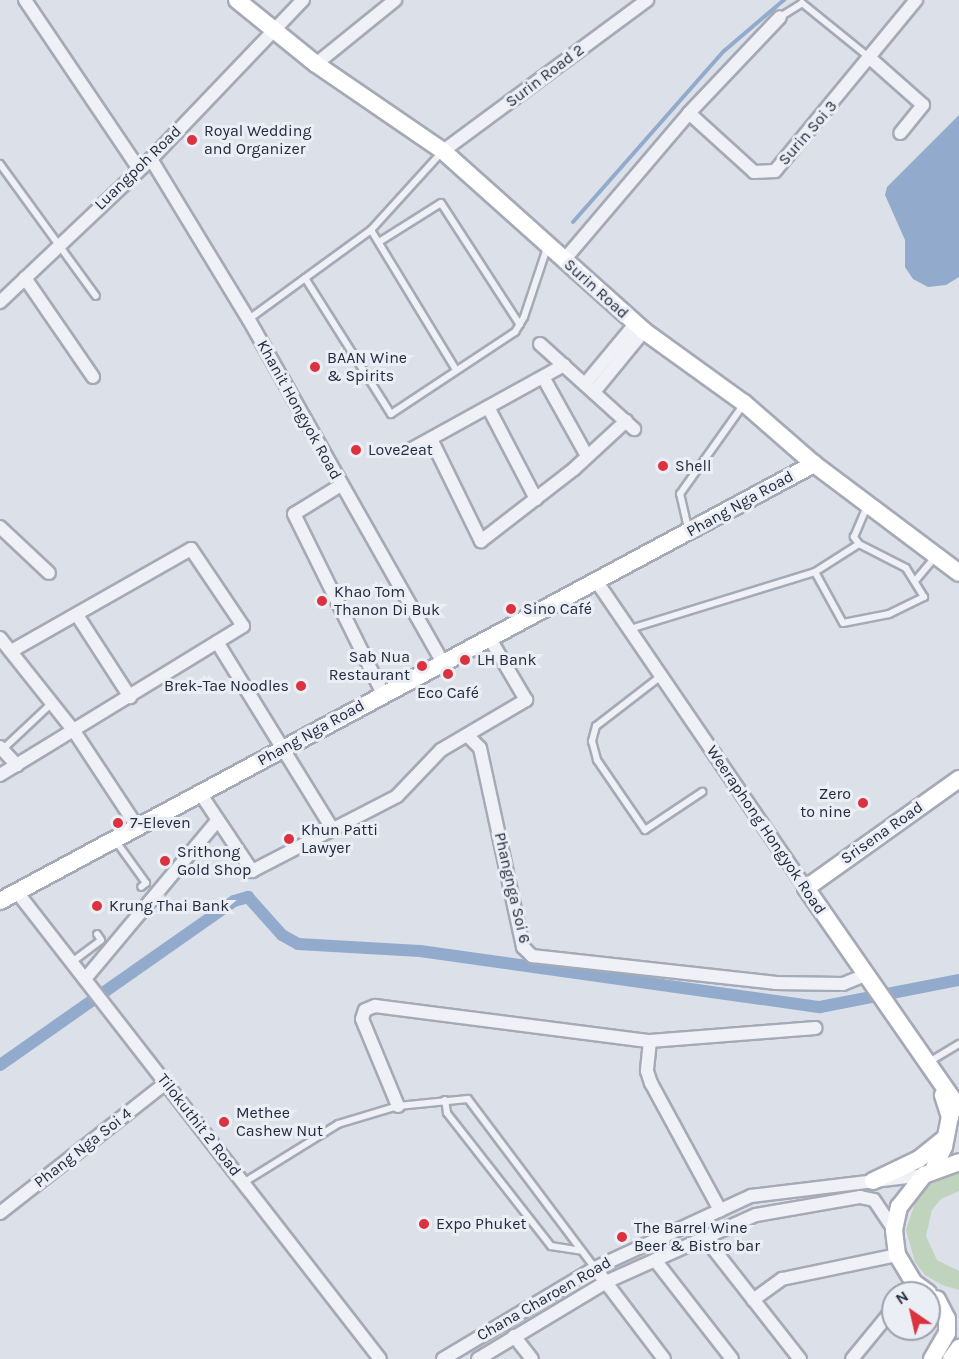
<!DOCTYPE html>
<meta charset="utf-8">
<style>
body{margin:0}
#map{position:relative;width:959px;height:1359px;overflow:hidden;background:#dce0e8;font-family:Karla,sans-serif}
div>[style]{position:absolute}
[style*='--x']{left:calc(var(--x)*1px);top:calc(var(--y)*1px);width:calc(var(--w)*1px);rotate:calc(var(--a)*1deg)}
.green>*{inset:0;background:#c0d3bc}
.water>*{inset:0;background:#92abcc}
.stream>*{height:4px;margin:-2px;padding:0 2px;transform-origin:2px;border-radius:2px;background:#92abcc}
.canal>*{height:12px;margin:-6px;padding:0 6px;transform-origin:6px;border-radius:6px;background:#92abcc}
.roads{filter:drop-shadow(2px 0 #a5aab6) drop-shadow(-2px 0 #a5aab6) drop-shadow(0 2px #a5aab6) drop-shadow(0 -2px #a5aab6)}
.lane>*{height:6px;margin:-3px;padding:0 3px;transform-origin:3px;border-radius:3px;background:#eff1f6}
.street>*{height:12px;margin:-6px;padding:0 6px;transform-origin:6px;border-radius:6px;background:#eff1f6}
.secondary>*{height:16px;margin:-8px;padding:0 8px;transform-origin:8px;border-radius:8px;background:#fff}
.dots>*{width:16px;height:16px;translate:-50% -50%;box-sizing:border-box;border:3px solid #ebeff5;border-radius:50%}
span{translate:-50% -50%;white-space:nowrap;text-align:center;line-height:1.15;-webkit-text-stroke:6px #ebeff5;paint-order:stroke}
.street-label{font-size:16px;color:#242c40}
.poi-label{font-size:16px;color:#242c40}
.left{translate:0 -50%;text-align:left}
.right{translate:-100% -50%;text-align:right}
.north{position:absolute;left:881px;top:1281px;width:60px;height:60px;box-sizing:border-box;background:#ebeff5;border:2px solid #9ba1ad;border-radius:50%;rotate:326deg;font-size:16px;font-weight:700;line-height:24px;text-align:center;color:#242c40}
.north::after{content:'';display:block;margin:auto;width:21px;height:27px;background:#dc3240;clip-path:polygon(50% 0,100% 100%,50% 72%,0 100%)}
</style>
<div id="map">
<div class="green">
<i style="clip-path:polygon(959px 1172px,959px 1191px,941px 1199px,932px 1210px,926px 1236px,937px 1260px,959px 1271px,959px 1290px,942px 1285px,925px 1275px,915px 1262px,906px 1230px,917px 1197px,928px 1185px)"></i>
</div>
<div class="water">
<i style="clip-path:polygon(959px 115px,959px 277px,946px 285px,928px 287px,913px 279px,905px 267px,905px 240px,885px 195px,887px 187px)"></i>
</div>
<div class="stream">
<i style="--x:573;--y:222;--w:228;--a:-48.6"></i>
<i style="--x:724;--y:51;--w:79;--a:-40.4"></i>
</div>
<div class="canal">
<i style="--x:0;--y:1065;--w:286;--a:-35"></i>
<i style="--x:234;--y:901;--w:15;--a:-16"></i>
<i style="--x:248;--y:897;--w:51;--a:48.2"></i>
<i style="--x:282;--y:935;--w:18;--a:29"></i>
<i style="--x:298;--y:944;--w:122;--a:3.3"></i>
<i style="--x:420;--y:951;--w:404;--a:8"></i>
<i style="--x:820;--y:1007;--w:142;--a:-11"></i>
</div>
<div class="roads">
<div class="lane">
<i style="--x:780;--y:17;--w:26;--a:-32"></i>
<i style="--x:802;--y:3;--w:87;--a:39"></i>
<i style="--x:0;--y:164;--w:163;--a:54"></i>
<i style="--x:371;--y:230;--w:164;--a:58.7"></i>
<i style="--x:379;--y:242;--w:73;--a:-32.2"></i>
<i style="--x:441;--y:203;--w:145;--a:57.1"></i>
<i style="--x:305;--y:278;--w:161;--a:57.7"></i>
<i style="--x:391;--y:414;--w:149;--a:-33.5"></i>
<i style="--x:515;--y:332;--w:17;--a:-59"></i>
<i style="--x:524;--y:317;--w:73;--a:-71.6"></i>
<i style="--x:249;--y:319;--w:151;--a:-36.1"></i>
<i style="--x:371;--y:230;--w:105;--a:-47.7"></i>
<i style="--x:688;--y:528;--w:35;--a:-103"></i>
<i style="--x:680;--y:494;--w:110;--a:-54.6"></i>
<i style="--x:815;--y:572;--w:52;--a:-32.5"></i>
<i style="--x:915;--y:581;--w:33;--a:-50"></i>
<i style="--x:630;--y:629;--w:194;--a:-17.1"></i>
<i style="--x:815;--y:572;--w:58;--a:61.2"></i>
<i style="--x:843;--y:623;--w:47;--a:-11.1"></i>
<i style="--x:889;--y:614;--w:39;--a:-26"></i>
<i style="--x:924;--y:597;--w:34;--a:-122"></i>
<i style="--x:906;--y:568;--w:53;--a:-152.9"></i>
<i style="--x:859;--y:544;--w:9;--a:-126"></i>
<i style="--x:854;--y:537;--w:33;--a:-67"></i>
<i style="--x:661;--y:676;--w:82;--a:142.4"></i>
<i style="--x:596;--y:726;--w:16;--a:105"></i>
<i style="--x:592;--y:741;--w:20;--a:75"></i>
<i style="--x:597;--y:760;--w:85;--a:55.6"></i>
<i style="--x:645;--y:830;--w:69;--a:-33.7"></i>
<i style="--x:3;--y:749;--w:67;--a:-43.2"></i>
<i style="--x:115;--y:840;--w:53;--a:54.2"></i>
<i style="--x:146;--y:883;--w:6;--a:141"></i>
<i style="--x:72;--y:962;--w:36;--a:-37"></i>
<i style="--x:101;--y:940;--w:7;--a:-124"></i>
<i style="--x:929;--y:1062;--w:35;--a:-31"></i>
<i style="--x:445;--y:1100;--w:13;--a:81"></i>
<i style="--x:447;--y:1113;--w:169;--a:52"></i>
<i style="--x:551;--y:1246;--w:31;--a:9"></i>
<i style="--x:243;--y:1183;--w:112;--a:-31.8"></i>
<i style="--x:338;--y:1124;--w:63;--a:-16.7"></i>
<i style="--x:398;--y:1106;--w:70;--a:-5.7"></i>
<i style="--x:468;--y:1099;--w:211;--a:53.1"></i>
</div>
<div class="street">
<i style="--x:25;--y:0;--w:204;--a:56"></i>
<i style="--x:871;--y:59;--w:69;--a:41.5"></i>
<i style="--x:923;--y:105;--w:36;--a:129"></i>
<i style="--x:316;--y:64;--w:102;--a:-39"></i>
<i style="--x:689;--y:113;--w:132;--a:-46.5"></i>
<i style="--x:443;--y:151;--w:254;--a:-36.5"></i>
<i style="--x:151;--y:159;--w:188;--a:58.7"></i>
<i style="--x:249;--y:320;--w:395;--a:60.5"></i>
<i style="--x:564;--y:260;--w:193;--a:-49.6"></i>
<i style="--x:689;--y:113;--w:88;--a:42.2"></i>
<i style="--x:754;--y:172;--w:21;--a:-3"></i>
<i style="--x:775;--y:171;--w:222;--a:-50.5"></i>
<i style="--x:25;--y:278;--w:120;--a:55.5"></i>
<i style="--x:0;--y:302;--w:208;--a:-43.4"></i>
<i style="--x:151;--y:159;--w:220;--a:-46.3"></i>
<i style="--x:540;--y:344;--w:127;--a:42.1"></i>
<i style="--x:543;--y:377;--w:90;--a:60.9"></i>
<i style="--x:585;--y:384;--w:78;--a:-50.2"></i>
<i style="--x:594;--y:392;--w:79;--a:-50.7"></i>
<i style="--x:488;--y:407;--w:104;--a:62.4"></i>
<i style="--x:431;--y:439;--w:114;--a:63.9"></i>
<i style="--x:481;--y:541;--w:118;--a:-37.7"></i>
<i style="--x:574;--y:469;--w:71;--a:-42.7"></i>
<i style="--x:410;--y:450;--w:176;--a:-28.9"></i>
<i style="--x:341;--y:485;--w:55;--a:148.3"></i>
<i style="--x:294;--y:514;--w:201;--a:63.7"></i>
<i style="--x:0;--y:527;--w:67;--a:43.2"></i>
<i style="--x:597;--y:582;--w:371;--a:55.7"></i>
<i style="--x:77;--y:615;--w:98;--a:57.1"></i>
<i style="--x:0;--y:638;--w:119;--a:51.5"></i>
<i style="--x:74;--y:731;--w:113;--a:56.6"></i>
<i style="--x:217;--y:642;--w:221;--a:58.3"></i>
<i style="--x:467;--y:735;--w:18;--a:45"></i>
<i style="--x:480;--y:748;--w:204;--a:77.8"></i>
<i style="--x:523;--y:947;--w:13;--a:45"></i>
<i style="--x:532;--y:956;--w:244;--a:6.3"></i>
<i style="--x:775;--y:983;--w:68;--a:0.8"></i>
<i style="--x:843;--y:984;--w:24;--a:-22"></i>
<i style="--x:0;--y:747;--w:25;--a:47"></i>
<i style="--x:0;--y:775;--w:285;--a:-31.5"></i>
<i style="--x:243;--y:626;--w:93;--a:-124"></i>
<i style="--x:191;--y:549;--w:205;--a:150.4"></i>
<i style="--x:200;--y:793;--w:94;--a:56.3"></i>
<i style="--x:252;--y:871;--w:163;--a:-27.3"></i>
<i style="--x:397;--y:796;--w:64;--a:-46.3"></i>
<i style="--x:441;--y:750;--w:99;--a:-30.5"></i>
<i style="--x:526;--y:700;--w:71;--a:-120.5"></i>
<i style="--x:17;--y:892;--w:591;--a:52.14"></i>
<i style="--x:85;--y:979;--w:206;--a:-50.1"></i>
<i style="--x:650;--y:1041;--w:30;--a:96"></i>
<i style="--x:647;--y:1071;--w:13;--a:72"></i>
<i style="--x:651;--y:1083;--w:145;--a:61.5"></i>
<i style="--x:398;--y:1106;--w:94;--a:-112.5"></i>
<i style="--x:362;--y:1019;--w:9;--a:-72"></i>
<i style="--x:365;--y:1010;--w:11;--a:-22"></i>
<i style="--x:375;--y:1006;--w:277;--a:7.3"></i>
<i style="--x:650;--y:1041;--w:166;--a:-4.5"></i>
<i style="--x:0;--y:1213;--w:211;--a:-38.1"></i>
<i style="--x:705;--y:1238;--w:154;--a:51.9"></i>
<i style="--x:655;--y:1260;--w:125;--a:52.1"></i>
<i style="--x:595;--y:1268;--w:114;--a:52.8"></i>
<i style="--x:753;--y:1300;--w:36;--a:-36"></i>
<i style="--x:782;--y:1279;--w:117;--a:-11.8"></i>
<i style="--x:514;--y:1336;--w:29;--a:52"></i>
<i style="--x:443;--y:1359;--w:177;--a:-30.9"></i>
<i style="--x:595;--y:1268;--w:172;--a:-24.8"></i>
<i style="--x:751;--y:1196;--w:174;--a:-6.9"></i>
<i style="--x:478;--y:1359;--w:149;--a:-31"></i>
<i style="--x:606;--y:1282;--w:164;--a:-24.1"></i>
<i style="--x:756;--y:1215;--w:106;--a:-9.8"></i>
<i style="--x:860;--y:1197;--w:14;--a:12"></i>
<i style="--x:874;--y:1200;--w:36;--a:56"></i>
<i style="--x:852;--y:1359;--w:65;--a:-50.6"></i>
</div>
<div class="secondary">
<i style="--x:237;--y:0;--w:102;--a:39"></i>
<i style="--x:316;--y:64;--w:154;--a:34.4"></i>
<i style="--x:443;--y:151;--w:270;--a:41.8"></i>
<i style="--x:644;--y:331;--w:123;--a:35.8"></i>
<i style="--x:744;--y:403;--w:93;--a:41.1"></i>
<i style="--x:814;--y:464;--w:181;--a:36.9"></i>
<i style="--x:959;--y:779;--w:188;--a:144.5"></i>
<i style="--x:806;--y:888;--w:268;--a:55.2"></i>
<i style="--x:0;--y:901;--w:924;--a:-28.23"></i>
<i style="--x:934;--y:1168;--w:23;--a:-65"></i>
<i style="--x:944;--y:1147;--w:31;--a:-79"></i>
<i style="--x:950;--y:1117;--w:23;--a:-108"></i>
<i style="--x:873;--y:1181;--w:51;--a:-25.6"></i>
<i style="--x:919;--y:1159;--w:32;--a:-39"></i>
<i style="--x:928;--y:1293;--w:17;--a:-144"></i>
<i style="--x:914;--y:1283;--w:33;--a:-121"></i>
<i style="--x:897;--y:1255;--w:25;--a:-97"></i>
<i style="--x:894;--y:1230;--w:24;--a:-78"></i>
<i style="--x:899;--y:1207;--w:41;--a:-52"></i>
<i style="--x:924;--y:1175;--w:37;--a:-20"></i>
<i style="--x:932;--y:1359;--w:30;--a:-60"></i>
<i style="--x:947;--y:1333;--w:14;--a:-90"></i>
<i style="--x:947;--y:1319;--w:22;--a:-117"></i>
<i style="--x:951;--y:1359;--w:14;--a:-54"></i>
</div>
</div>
<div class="dots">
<i style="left:192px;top:140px;background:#dc3240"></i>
<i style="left:315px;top:367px;background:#dc3240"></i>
<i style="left:356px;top:450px;background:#dc3240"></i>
<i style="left:663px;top:466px;background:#dc3240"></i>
<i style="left:322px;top:601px;background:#dc3240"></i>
<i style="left:511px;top:609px;background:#dc3240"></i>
<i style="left:465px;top:660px;background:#dc3240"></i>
<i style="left:422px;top:666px;background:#dc3240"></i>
<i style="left:448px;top:674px;background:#dc3240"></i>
<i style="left:301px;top:686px;background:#dc3240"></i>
<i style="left:863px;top:803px;background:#dc3240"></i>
<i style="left:118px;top:823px;background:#dc3240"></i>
<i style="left:289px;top:839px;background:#dc3240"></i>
<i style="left:165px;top:861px;background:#dc3240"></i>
<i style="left:97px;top:906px;background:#dc3240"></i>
<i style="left:224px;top:1122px;background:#dc3240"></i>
<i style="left:424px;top:1224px;background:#dc3240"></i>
<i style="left:622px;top:1237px;background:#dc3240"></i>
</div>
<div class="street-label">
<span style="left:545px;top:76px;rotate:-37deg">Surin Road 2</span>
<span style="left:808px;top:133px;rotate:-49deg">Surin Soi 3</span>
<span style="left:138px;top:168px;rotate:-44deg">Luangpoh Road</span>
<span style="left:596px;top:289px;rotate:42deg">Surin Road</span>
<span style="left:299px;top:410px;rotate:61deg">Khanit Hongyok Road</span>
<span style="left:740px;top:504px;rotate:-29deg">Phang Nga Road</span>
<span style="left:311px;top:733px;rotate:-29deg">Phang Nga Road</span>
<span style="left:766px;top:830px;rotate:56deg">Weeraphong Hongyok Road</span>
<span style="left:882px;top:833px;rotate:-35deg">Srisena Road</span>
<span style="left:512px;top:888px;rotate:77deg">Phangnga Soi 6</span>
<span style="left:199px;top:1125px;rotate:52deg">Tilokuthit 2 Road</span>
<span style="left:83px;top:1148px;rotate:-38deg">Phang Nga Soi 4</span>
<span style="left:544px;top:1299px;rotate:-30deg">Chana Charoen Road</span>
</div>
<div class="poi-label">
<span class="left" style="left:204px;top:140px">Royal Wedding<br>and Organizer</span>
<span class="left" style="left:327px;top:367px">BAAN Wine<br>&amp; Spirits</span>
<span class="left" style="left:368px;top:450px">Love2eat</span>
<span class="left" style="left:675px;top:466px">Shell</span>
<span class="left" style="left:334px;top:601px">Khao Tom<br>Thanon Di Buk</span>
<span class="left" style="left:523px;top:609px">Sino Café</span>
<span class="right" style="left:410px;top:666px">Sab Nua<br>Restaurant</span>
<span class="left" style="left:477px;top:660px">LH Bank</span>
<span class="right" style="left:289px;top:686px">Brek-Tae Noodles</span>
<span style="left:448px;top:693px">Eco Café</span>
<span class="right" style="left:851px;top:803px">Zero<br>to nine</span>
<span class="left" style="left:130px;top:823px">7-Eleven</span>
<span class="left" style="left:301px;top:839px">Khun Patti<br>Lawyer</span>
<span class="left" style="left:177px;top:861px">Srithong<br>Gold Shop</span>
<span class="left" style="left:109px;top:906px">Krung Thai Bank</span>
<span class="left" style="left:236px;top:1122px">Methee<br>Cashew Nut</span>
<span class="left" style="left:436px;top:1224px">Expo Phuket</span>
<span class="left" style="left:634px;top:1237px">The Barrel Wine<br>Beer &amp; Bistro bar</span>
</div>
<div class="north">N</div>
</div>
